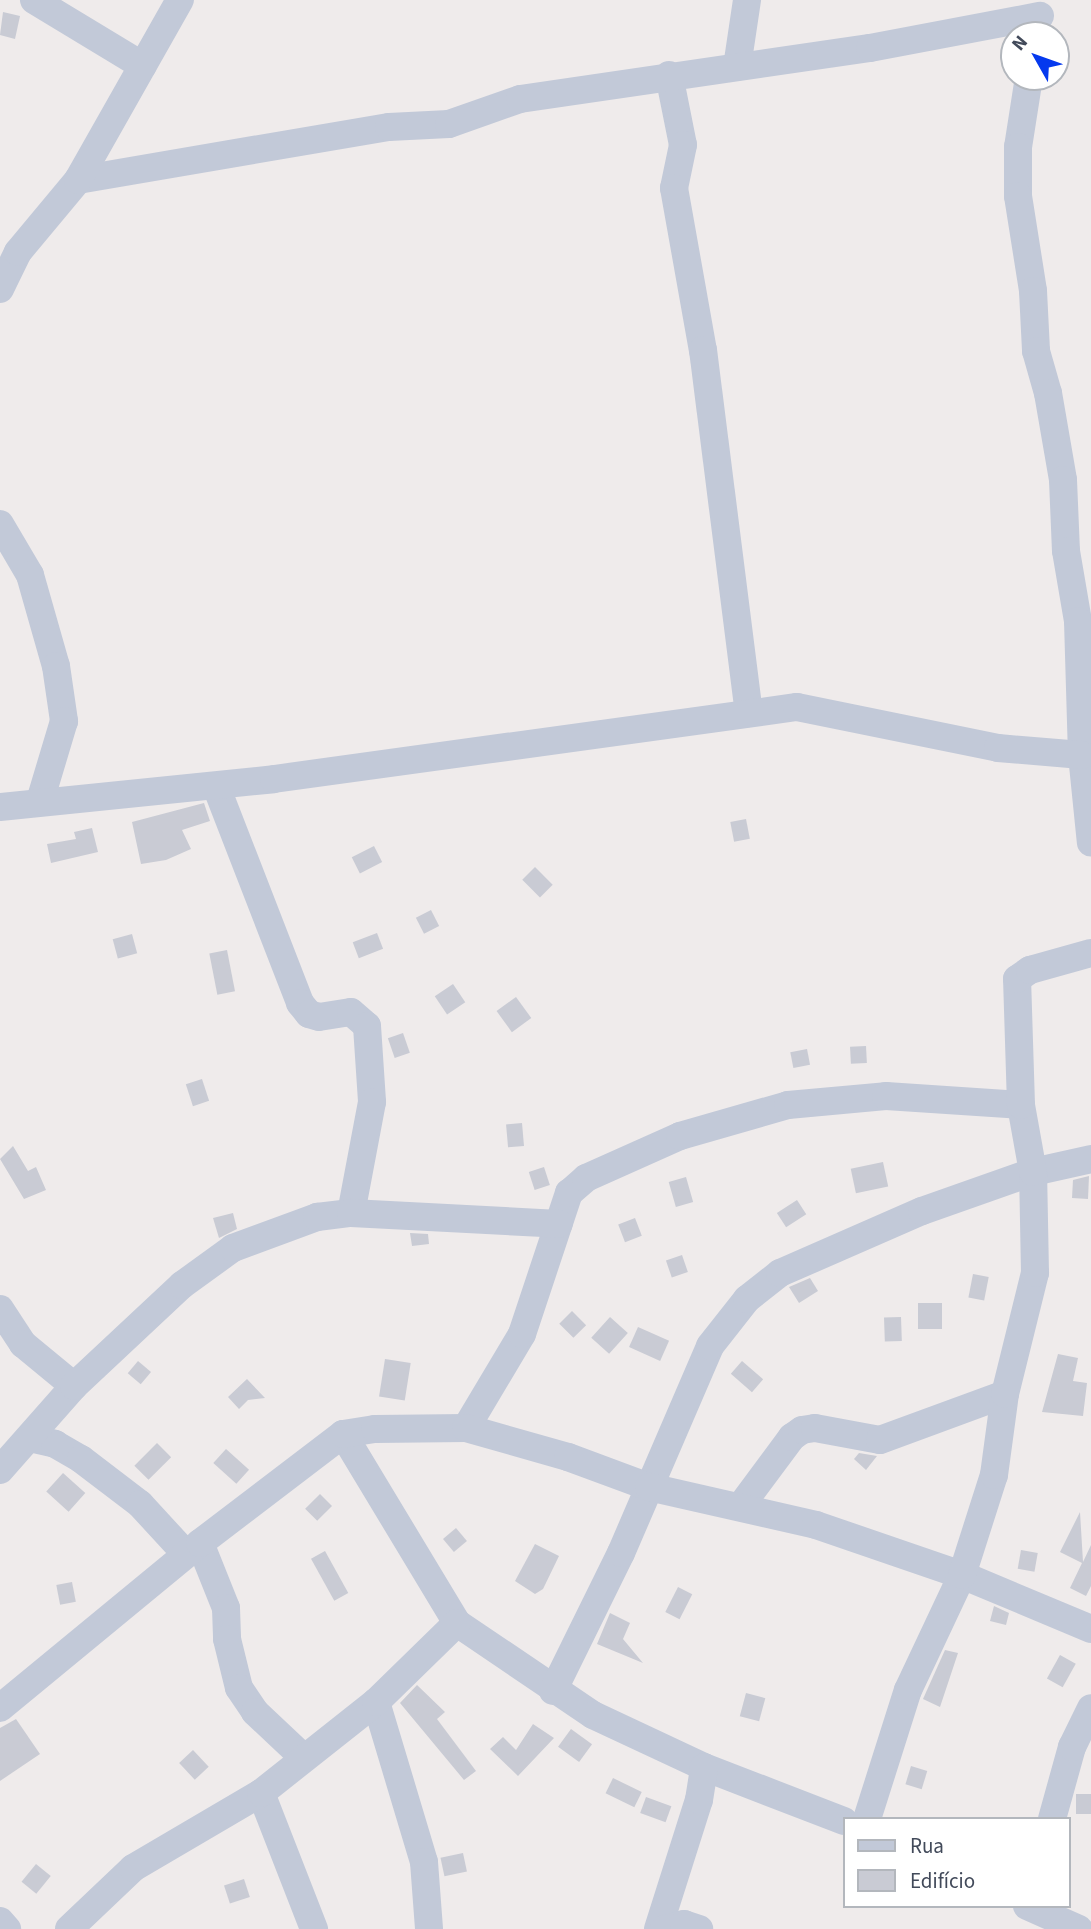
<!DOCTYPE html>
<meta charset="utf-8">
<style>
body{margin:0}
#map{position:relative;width:1091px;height:1929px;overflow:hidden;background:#efebeb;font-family:"Source Sans 3",sans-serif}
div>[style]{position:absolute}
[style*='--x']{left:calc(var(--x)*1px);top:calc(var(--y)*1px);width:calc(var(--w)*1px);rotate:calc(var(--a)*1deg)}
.building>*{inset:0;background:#c9cbd4;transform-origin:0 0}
.minor>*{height:28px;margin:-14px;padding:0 14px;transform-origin:14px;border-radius:14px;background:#c2c9d8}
span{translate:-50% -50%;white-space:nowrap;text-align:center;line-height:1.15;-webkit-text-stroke:6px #fff;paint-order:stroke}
.legend{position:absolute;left:843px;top:1817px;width:228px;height:91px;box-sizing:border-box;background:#fff;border:2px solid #b3b7bd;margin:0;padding:9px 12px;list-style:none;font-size:21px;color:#424a5a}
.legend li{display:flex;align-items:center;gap:14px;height:35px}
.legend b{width:35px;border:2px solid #b3b7bd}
.north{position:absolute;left:1000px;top:21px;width:70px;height:70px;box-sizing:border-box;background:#fff;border:2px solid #b3b7bd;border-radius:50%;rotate:310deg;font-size:19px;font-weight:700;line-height:28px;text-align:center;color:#424a5a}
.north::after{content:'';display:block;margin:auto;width:24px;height:32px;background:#0539ee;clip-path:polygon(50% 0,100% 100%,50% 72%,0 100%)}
</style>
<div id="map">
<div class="building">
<i style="clip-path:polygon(3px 12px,20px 16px,15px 39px,0 35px)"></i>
<i style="clip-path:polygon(204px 803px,210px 821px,182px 830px,191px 849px,166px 860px,141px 864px,132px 822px)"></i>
<i style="left:746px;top:819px;width:20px;height:16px;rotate:79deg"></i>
<i style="clip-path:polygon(92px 828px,98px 852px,51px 863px,47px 844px,76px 839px,74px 832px)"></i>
<i style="left:374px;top:846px;width:18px;height:25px;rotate:63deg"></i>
<i style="left:535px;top:867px;width:25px;height:18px;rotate:45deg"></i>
<i style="left:431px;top:910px;width:18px;height:17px;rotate:63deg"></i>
<i style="left:377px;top:933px;width:17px;height:26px;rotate:69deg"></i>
<i style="left:132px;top:934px;width:20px;height:20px;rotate:75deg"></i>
<i style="left:227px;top:950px;width:42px;height:18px;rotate:79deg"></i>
<i style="left:453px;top:984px;width:22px;height:22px;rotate:56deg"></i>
<i style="left:516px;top:997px;width:26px;height:24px;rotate:54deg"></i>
<i style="left:403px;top:1033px;width:21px;height:16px;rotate:71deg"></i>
<i style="left:866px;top:1046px;width:17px;height:16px;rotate:87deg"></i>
<i style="left:807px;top:1049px;width:16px;height:17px;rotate:79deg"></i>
<i style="left:202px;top:1079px;width:23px;height:17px;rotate:72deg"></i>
<i style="left:522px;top:1123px;width:23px;height:16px;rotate:85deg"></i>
<i style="clip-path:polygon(13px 1146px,28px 1171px,36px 1167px,46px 1190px,24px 1199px,0 1159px)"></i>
<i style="left:883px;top:1162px;width:25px;height:33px;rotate:78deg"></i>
<i style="left:544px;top:1167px;width:19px;height:16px;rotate:72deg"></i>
<i style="clip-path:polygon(1089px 1176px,1088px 1199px,1072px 1198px,1073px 1180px)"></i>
<i style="left:686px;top:1177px;width:26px;height:18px;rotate:74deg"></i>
<i style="left:797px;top:1200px;width:17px;height:24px;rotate:57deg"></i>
<i style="clip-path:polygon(233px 1213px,237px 1229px,219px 1238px,213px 1218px)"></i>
<i style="left:635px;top:1218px;width:19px;height:18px;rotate:69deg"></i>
<i style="clip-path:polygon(410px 1233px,428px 1234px,429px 1244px,412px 1246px)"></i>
<i style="left:682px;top:1255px;width:18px;height:17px;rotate:71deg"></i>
<i style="left:973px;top:1274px;width:16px;height:24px;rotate:11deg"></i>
<i style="clip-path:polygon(810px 1278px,818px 1291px,799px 1303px,789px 1287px)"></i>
<i style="left:918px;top:1303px;width:24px;height:26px"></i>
<i style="left:572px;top:1311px;width:20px;height:18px;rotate:45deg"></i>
<i style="left:610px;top:1317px;width:24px;height:28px;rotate:42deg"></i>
<i style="left:901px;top:1317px;width:24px;height:17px;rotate:88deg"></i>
<i style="left:638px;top:1327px;width:34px;height:22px;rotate:24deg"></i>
<i style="clip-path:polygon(1058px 1354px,1078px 1358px,1073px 1381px,1087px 1383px,1083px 1416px,1042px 1412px)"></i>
<i style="left:385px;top:1359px;width:26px;height:38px;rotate:9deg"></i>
<i style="left:138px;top:1361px;width:17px;height:16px;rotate:40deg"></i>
<i style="left:742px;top:1361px;width:28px;height:17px;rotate:41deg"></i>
<i style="clip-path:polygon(247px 1379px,265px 1398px,248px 1400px,239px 1409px,228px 1397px)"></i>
<i style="left:157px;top:1443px;width:20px;height:32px;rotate:45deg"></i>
<i style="left:226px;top:1449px;width:31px;height:19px;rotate:42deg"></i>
<i style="clip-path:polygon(859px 1453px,877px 1456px,866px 1470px,854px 1459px)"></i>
<i style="left:63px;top:1473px;width:30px;height:25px;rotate:42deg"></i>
<i style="left:320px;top:1494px;width:17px;height:21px;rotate:45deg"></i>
<i style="clip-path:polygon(1080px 1512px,1083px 1562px,1091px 1545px,1091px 1586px,1086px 1596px,1070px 1588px,1082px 1563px,1060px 1552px)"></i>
<i style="left:456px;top:1528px;width:17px;height:17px;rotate:50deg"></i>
<i style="clip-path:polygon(535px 1544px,559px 1556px,543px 1589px,535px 1594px,515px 1581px)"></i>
<i style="left:1021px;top:1550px;width:17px;height:19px;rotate:10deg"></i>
<i style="left:325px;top:1551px;width:48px;height:16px;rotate:61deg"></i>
<i style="left:72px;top:1582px;width:20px;height:16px;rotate:79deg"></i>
<i style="left:678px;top:1587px;width:16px;height:28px;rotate:27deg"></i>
<i style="clip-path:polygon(994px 1606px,1009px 1613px,1006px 1625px,990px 1621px)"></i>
<i style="clip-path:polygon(610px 1613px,630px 1623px,623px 1639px,643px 1663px,597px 1644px)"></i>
<i style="clip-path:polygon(945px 1650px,958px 1653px,940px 1707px,923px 1699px)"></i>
<i style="left:1060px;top:1655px;width:18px;height:27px;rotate:29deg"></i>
<i style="clip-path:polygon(417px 1685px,445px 1712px,437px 1719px,476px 1771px,464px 1780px,400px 1703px)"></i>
<i style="left:746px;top:1693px;width:20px;height:24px;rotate:15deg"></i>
<i style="clip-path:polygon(16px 1719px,40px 1754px,0 1781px,0 1728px)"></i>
<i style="clip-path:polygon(533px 1724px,554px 1738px,518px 1776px,490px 1749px,503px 1737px,516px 1750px)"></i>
<i style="left:571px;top:1729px;width:26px;height:22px;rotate:36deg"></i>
<i style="left:193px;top:1750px;width:23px;height:19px;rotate:47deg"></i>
<i style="left:911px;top:1766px;width:17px;height:19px;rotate:17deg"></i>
<i style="left:613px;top:1778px;width:32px;height:17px;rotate:26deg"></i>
<i style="left:1076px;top:1794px;width:15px;height:20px"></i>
<i style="left:646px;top:1797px;width:27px;height:17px;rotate:20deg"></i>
<i style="left:463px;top:1853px;width:19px;height:23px;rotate:78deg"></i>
<i style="left:36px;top:1864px;width:19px;height:23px;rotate:39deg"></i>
<i style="left:244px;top:1879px;width:19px;height:21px;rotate:72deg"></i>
</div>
<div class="minor">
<i style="--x:34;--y:0;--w:127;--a:31.2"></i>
<i style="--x:737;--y:67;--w:68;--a:-81.5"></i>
<i style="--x:669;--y:75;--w:71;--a:78.7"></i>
<i style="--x:683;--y:145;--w:44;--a:101.8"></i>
<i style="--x:674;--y:188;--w:165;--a:79.9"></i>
<i style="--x:703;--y:350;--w:366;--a:82.8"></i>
<i style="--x:1029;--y:77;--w:71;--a:98.9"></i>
<i style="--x:1018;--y:147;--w:49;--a:90"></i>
<i style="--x:1018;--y:196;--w:96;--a:81"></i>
<i style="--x:1033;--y:291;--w:60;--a:87.1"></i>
<i style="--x:1036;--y:351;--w:44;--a:74.1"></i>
<i style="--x:1048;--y:393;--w:88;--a:80.2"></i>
<i style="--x:1063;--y:480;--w:71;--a:87.6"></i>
<i style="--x:1066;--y:551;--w:71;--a:80.3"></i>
<i style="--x:1078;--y:621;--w:134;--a:88.3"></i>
<i style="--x:1082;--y:755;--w:88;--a:84.2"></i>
<i style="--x:78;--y:180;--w:315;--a:-9.7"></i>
<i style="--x:389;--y:127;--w:60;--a:-2.9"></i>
<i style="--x:449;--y:124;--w:75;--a:-19.4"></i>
<i style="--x:520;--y:99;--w:354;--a:-8.3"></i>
<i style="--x:870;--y:48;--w:173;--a:-10.7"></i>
<i style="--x:0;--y:289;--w:41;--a:-64.1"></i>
<i style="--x:18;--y:252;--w:94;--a:-50.2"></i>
<i style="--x:78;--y:180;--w:207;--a:-60.5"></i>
<i style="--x:0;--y:524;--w:59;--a:59.5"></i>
<i style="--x:30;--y:575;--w:95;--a:74.1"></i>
<i style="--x:56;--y:666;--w:56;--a:81.7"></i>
<i style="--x:64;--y:721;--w:84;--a:106.7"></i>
<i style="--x:216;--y:786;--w:233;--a:68.8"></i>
<i style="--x:300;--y:1003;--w:14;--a:51"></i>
<i style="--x:309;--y:1014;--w:10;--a:17"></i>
<i style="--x:319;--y:1017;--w:32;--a:-9"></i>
<i style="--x:351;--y:1012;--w:21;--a:41"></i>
<i style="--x:367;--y:1026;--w:76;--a:86.2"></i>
<i style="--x:372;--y:1102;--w:113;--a:100.7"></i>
<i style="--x:0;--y:807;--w:275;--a:-5.8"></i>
<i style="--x:274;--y:779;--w:528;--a:-7.84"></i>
<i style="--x:797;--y:707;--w:205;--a:11.5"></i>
<i style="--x:998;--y:748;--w:84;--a:4.8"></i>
<i style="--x:0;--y:1309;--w:42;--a:56.7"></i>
<i style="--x:23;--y:1344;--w:66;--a:39.5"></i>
<i style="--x:466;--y:1428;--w:109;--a:-59.2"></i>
<i style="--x:522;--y:1334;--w:149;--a:-71.6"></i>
<i style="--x:569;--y:1193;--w:23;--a:-41"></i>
<i style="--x:586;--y:1178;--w:103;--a:-24.1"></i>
<i style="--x:680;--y:1136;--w:112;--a:-16"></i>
<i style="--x:788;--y:1105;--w:98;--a:-5.2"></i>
<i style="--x:886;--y:1096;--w:135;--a:3.8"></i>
<i style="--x:343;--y:1434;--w:221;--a:58.9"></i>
<i style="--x:457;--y:1623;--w:164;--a:34.1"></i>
<i style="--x:593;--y:1715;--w:123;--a:25.1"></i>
<i style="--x:704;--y:1767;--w:150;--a:21.1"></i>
<i style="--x:30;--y:1438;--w:26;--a:13"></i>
<i style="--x:55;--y:1444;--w:30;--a:30"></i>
<i style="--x:81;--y:1459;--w:74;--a:37.3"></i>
<i style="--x:140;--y:1504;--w:68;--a:47.4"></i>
<i style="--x:0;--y:1470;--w:112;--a:-48.6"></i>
<i style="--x:74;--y:1386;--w:148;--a:-43.1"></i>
<i style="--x:182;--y:1285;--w:63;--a:-36"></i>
<i style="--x:233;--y:1248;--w:90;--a:-20.3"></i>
<i style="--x:317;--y:1217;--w:34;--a:-7"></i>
<i style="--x:351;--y:1213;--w:208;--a:3"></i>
<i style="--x:740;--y:1507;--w:87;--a:-53.4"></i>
<i style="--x:792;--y:1437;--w:12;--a:-35"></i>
<i style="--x:802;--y:1430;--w:13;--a:-9"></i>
<i style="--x:815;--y:1428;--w:66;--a:10.5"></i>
<i style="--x:880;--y:1440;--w:133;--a:-20.2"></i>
<i style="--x:200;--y:1543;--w:70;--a:68.2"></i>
<i style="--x:226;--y:1608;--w:31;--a:88"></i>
<i style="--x:227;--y:1639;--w:50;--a:76.2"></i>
<i style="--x:239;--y:1688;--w:29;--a:56"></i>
<i style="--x:255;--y:1712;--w:66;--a:43.2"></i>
<i style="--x:553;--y:1691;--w:154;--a:-63.8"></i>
<i style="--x:621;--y:1553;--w:225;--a:-66.7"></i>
<i style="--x:710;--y:1346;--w:60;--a:-51.8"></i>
<i style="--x:747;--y:1299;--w:42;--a:-38.2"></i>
<i style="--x:780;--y:1273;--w:155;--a:-23.6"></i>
<i style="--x:922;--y:1211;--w:118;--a:-19.4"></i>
<i style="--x:1033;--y:1172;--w:59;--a:-12.6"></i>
<i style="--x:376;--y:1702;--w:167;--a:73.3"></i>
<i style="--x:424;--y:1862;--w:67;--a:85.7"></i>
<i style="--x:0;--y:1708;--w:259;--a:-39.5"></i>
<i style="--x:200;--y:1543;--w:180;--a:-37.3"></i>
<i style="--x:343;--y:1434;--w:32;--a:-9"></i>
<i style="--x:375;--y:1429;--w:91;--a:-0.6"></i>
<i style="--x:466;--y:1428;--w:106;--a:15.9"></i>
<i style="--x:568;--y:1457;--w:86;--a:20.3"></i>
<i style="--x:649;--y:1487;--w:171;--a:12.8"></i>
<i style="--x:816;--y:1525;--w:154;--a:18.9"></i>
<i style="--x:962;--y:1575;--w:140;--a:22.7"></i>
<i style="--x:261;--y:1793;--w:146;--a:68.7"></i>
<i style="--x:867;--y:1819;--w:135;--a:-72.4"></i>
<i style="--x:908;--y:1690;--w:127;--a:-64.8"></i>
<i style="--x:962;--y:1575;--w:105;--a:-72.3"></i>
<i style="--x:994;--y:1475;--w:82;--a:-82.3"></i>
<i style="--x:1005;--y:1394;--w:125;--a:-76.1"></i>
<i style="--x:1035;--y:1273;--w:101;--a:-91.1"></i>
<i style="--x:1033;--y:1172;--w:68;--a:-100.2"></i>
<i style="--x:1021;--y:1105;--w:126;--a:-91.8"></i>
<i style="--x:1017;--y:979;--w:16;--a:-35"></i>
<i style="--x:1030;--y:970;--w:63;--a:-15.6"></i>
<i style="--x:1052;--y:1819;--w:75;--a:-74.5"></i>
<i style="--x:1072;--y:1747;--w:43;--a:-64"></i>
<i style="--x:1027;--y:1906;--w:57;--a:23.9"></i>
<i style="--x:0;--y:1921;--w:11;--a:49"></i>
<i style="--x:69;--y:1929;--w:88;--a:-43.6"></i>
<i style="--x:133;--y:1868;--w:148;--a:-30.4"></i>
<i style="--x:261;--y:1793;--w:147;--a:-38.4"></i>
<i style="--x:376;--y:1702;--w:113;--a:-44.3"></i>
<i style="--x:658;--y:1929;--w:135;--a:-72.4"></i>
<i style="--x:699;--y:1800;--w:33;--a:-81"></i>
<i style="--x:664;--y:1929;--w:21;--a:-14"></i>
<i style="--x:684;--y:1924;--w:16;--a:18"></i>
</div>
<ul class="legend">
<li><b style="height:9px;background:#c2c9d8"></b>Rua</li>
<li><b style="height:19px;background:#c9cbd4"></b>Edifício</li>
</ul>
<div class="north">N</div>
</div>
